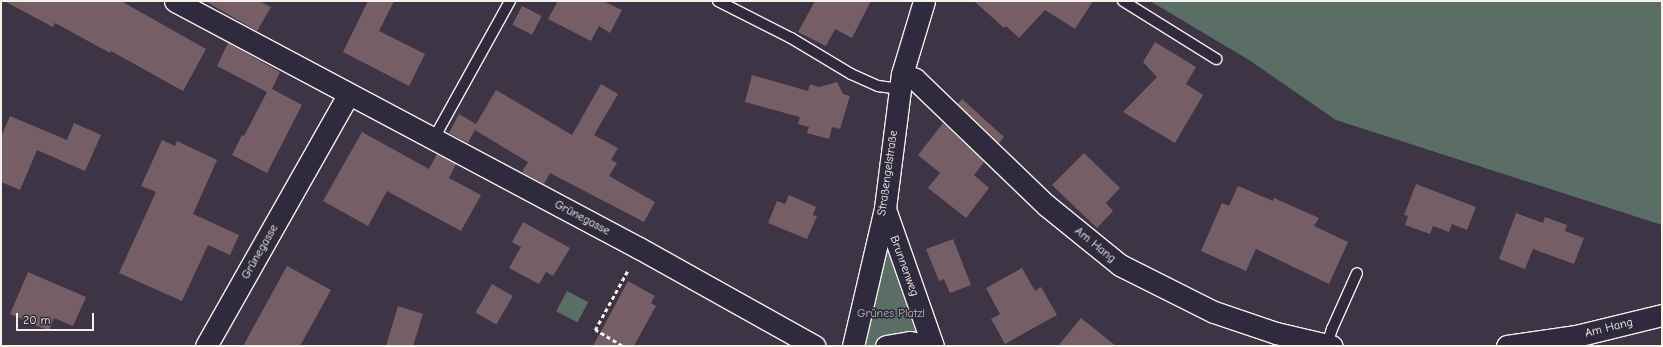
<!DOCTYPE html>
<meta charset="utf-8">
<style>
body{margin:0}
#map{position:relative;width:1663px;height:347px;overflow:hidden;background:#3d3445;font-family:"Comic Neue",sans-serif}
div>[style]{position:absolute}
[style*='--x']{left:calc(var(--x)*1px);top:calc(var(--y)*1px);width:calc(var(--w)*1px);rotate:calc(var(--a)*1deg)}
.green>*{inset:0;background:#5a6e66;transform-origin:0 0}
.building>*{inset:0;background:#765e66;transform-origin:0 0}
.path>*{height:2.5px;margin-top:-1.25px;transform-origin:0;background:repeating-linear-gradient(90deg,#f4f1e8 0 4px,transparent 0 7px)}
.roads{filter:drop-shadow(1px 0 #f4f1e8) drop-shadow(-1px 0 #f4f1e8) drop-shadow(0 1px #f4f1e8) drop-shadow(0 -1px #f4f1e8)}
.service>*{height:10px;margin:-5px;padding:0 5px;transform-origin:5px;border-radius:5px;background:#2f2a3d}
.minor>*{height:21px;margin:-10.5px;padding:0 10.5px;transform-origin:10.5px;border-radius:10.5px;background:#2f2a3d}
span{translate:-50% -50%;white-space:nowrap;text-align:center;line-height:1.15;-webkit-text-stroke:3.5px #2f2a3d;paint-order:stroke}
.street-label{font-size:12px;color:#f4f1e8}
.park-label{font-size:12px;color:#afb6ae}
.frame{position:absolute;inset:0;border:2px solid #f4f1e8;pointer-events:none}
.scale{position:absolute;left:16px;top:313px;width:78px;height:18px;box-sizing:border-box;border:2px solid #f4f1e8;border-top:0;padding-left:5px;font-size:12px;line-height:14px;white-space:nowrap;color:#f4f1e8;-webkit-text-stroke:3px #2f2a3d;paint-order:stroke}
</style>
<div id="map">
<div class="green">
<i style="clip-path:polygon(1150px 1px,1662px 1px,1662px 225px,1336px 120px,1249px 60px)"></i>
<i style="clip-path:polygon(885px 208px,933px 346px,853px 346px)"></i>
<i style="left:567px;top:291px;width:24px;height:23px;rotate:28deg"></i>
</div>
<div class="building">
<i style="clip-path:polygon(4px 1px,121px 1px,206px 49px,183px 91px,111px 51px,110px 53px,55px 23px,53px 27px)"></i>
<i style="clip-path:polygon(205px 1px,259px 1px,271px 7px,257px 31px)"></i>
<i style="clip-path:polygon(368px 1px,394px 1px,379px 31px,425px 54px,409px 86px,343px 52px)"></i>
<i style="clip-path:polygon(558px 1px,603px 1px,622px 10px,610px 33px,599px 26px,591px 41px,548px 19px)"></i>
<i style="clip-path:polygon(815px 1px,871px 1px,852px 38px,835px 29px,826px 46px,798px 32px)"></i>
<i style="clip-path:polygon(974px 1px,1093px 1px,1075px 29px,1045px 10px,1019px 38px,1006px 26px,1004px 28px)"></i>
<i style="left:522px;top:6px;width:22px;height:21px;rotate:27deg"></i>
<i style="clip-path:polygon(1155px 42px,1196px 67px,1186px 84px,1203px 95px,1175px 143px,1123px 112px,1157px 77px,1143px 62px)"></i>
<i style="clip-path:polygon(228px 43px,280px 72px,272px 89px,302px 105px,267px 173px,232px 155px,242px 135px,244px 136px,267px 92px,217px 66px)"></i>
<i style="clip-path:polygon(752px 75px,808px 91px,810px 84px,819px 87px,837px 82px,843px 94px,850px 96px,840px 129px,832px 127px,829px 139px,807px 133px,809px 127px,798px 124px,800px 117px,745px 102px)"></i>
<i style="clip-path:polygon(601px 84px,618px 94px,594px 135px,618px 148px,611px 160px,617px 163px,609px 176px,655px 202px,644px 222px,550px 173px,544px 184px,522px 172px,528px 162px,475px 130px,468px 143px,449px 133px,459px 114px,476px 124px,496px 90px,572px 135px)"></i>
<i style="clip-path:polygon(962px 99px,1004px 137px,999px 143px,958px 104px)"></i>
<i style="clip-path:polygon(10px 116px,67px 140px,74px 123px,101px 135px,85px 171px,37px 150px,20px 190px,1px 182px,1px 137px)"></i>
<i style="clip-path:polygon(943px 123px,984px 162px,974px 175px,989px 188px,966px 218px,928px 188px,940px 173px,918px 155px)"></i>
<i style="clip-path:polygon(362px 132px,429px 169px,437px 154px,456px 164px,449px 178px,481px 195px,461px 231px,387px 191px,368px 226px,323px 201px)"></i>
<i style="clip-path:polygon(162px 140px,175px 146px,177px 141px,217px 160px,193px 214px,239px 235px,230px 255px,208px 245px,182px 301px,119px 273px,156px 192px,141px 186px)"></i>
<i style="clip-path:polygon(1084px 153px,1120px 188px,1106px 203px,1113px 211px,1097px 228px,1052px 185px)"></i>
<i style="clip-path:polygon(1416px 184px,1476px 207px,1467px 230px,1452px 224px,1449px 232px,1433px 226px,1430px 234px,1405px 225px,1408px 216px,1404px 215px)"></i>
<i style="clip-path:polygon(1238px 186px,1273px 201px,1274px 198px,1319px 218px,1314px 226px,1348px 242px,1329px 284px,1256px 249px,1246px 271px,1201px 251px,1222px 203px,1229px 206px)"></i>
<i style="clip-path:polygon(789px 195px,816px 207px,813px 215px,817px 216px,807px 239px,768px 223px,777px 201px,785px 204px)"></i>
<i style="clip-path:polygon(1516px 213px,1543px 223px,1545px 217px,1567px 225px,1565px 231px,1584px 238px,1574px 264px,1533px 249px,1525px 269px,1499px 259px)"></i>
<i style="clip-path:polygon(523px 222px,570px 248px,553px 276px,546px 272px,539px 284px,509px 268px,521px 247px,512px 242px)"></i>
<i style="clip-path:polygon(953px 239px,971px 285px,950px 293px,944px 279px,939px 281px,926px 249px)"></i>
<i style="clip-path:polygon(287px 266px,331px 290px,300px 346px,243px 346px)"></i>
<i style="clip-path:polygon(1022px 268px,1035px 291px,1041px 287px,1057px 315px,1005px 344px,991px 319px,1000px 314px,986px 288px)"></i>
<i style="clip-path:polygon(28px 272px,86px 297px,73px 326px,54px 318px,49px 331px,10px 314px)"></i>
<i style="clip-path:polygon(628px 281px,655px 296px,651px 303px,656px 306px,634px 346px,593px 346px)"></i>
<i style="left:492px;top:284px;width:24px;height:33px;rotate:30deg"></i>
<i style="clip-path:polygon(398px 306px,423px 314px,413px 346px,386px 346px)"></i>
<i style="clip-path:polygon(1081px 318px,1116px 346px,1058px 346px)"></i>
</div>
<div class="path">
<i style="--x:622;--y:346;--w:31;--a:-149"></i>
<i style="--x:595;--y:330;--w:68;--a:-61.2"></i>
</div>
<div class="roads">
<div class="service">
<i style="--x:718;--y:1;--w:82;--a:26.9"></i>
<i style="--x:791;--y:38;--w:70;--a:31"></i>
<i style="--x:851;--y:74;--w:30;--a:24"></i>
<i style="--x:878;--y:86;--w:22;--a:8"></i>
<i style="--x:1123;--y:1;--w:110;--a:31.9"></i>
<i style="--x:433;--y:140;--w:159;--a:-61"></i>
<i style="--x:1327;--y:345;--w:17;--a:-73"></i>
<i style="--x:1332;--y:329;--w:61;--a:-65.9"></i>
</div>
<div class="minor">
<i style="--x:175;--y:1;--w:526;--a:28.03"></i>
<i style="--x:639;--y:248;--w:201;--a:29.2"></i>
<i style="--x:902;--y:74;--w:14;--a:21"></i>
<i style="--x:915;--y:79;--w:182;--a:43.9"></i>
<i style="--x:1046;--y:205;--w:95;--a:39"></i>
<i style="--x:1120;--y:265;--w:105;--a:26.6"></i>
<i style="--x:1214;--y:312;--w:65;--a:18.7"></i>
<i style="--x:1276;--y:333;--w:57;--a:13.1"></i>
<i style="--x:885;--y:209;--w:145;--a:70.7"></i>
<i style="--x:206;--y:346;--w:288;--a:-60.5"></i>
<i style="--x:853;--y:346;--w:142;--a:-76.9"></i>
<i style="--x:885;--y:208;--w:135;--a:-82.8"></i>
<i style="--x:902;--y:74;--w:76;--a:-73.2"></i>
<i style="--x:886;--y:346;--w:24;--a:-9"></i>
<i style="--x:910;--y:342;--w:20;--a:11"></i>
<i style="--x:1507;--y:346;--w:70;--a:-8.2"></i>
<i style="--x:1576;--y:336;--w:89;--a:-13.7"></i>
</div>
</div>
<div class="street-label">
<span style="left:888px;top:173px;rotate:-82deg">Straßengelstraße</span>
<span style="left:582px;top:218px;rotate:28deg">Grünegasse</span>
<span style="left:1095px;top:245px;rotate:39deg">Am Hang</span>
<span style="left:260px;top:252px;rotate:-60deg">Grünegasse</span>
<span style="left:904px;top:266px;rotate:70deg">Brunnenweg</span>
<span style="left:1609px;top:328px;rotate:-14deg">Am Hang</span>
</div>
<div class="park-label">
<span style="left:891px;top:314px">Grünes Platzl</span>
</div>
<div class="frame"></div>
<div class="scale">20 m</div>
</div>
